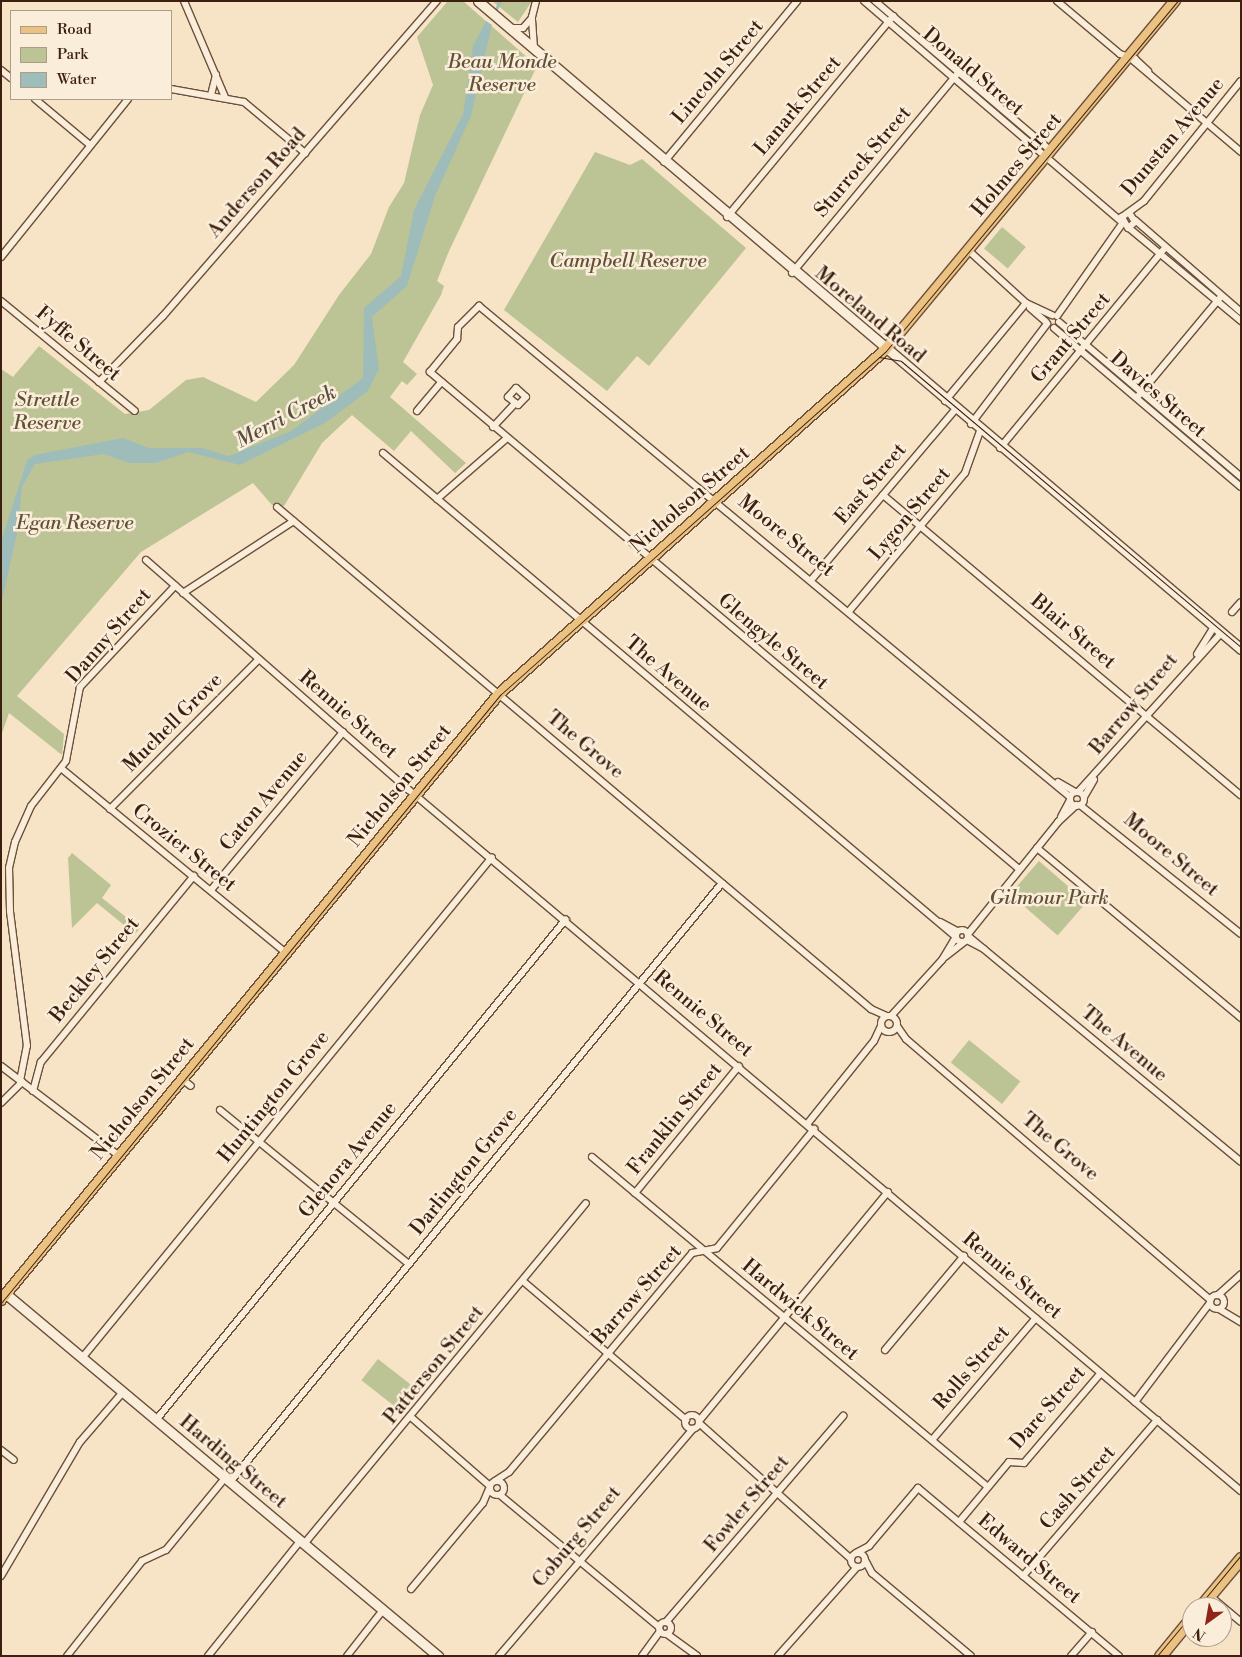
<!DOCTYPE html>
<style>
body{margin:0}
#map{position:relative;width:1242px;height:1657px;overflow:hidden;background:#f7e3c5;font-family:"Libre Bodoni",serif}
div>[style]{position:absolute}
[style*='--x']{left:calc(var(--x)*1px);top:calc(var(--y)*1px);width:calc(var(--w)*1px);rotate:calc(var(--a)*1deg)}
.green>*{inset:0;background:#bcc495;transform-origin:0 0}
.water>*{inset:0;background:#9ebdba}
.stream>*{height:2.5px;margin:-1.25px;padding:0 1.25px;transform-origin:1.25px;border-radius:1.25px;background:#9ebdba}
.roads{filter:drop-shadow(1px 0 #6b503c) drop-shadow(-1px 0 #6b503c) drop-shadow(0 1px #6b503c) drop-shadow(0 -1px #6b503c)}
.minor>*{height:6px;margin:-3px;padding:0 3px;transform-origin:3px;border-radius:3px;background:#faedd9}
.minor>.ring{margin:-3px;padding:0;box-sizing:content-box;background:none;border:6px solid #faedd9;border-radius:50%}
.tertiary>*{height:9px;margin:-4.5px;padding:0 4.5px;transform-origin:4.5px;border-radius:4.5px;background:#faedd9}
.secondary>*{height:9px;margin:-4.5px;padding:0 4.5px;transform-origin:4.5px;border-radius:4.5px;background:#faedd9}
.primary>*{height:10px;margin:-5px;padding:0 5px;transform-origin:5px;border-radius:5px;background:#ecc282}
.trunk>*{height:11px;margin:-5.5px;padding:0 5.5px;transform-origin:5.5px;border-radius:5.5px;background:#ecc282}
.tram>*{height:1px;margin:-0.5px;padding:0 0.5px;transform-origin:0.5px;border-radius:0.5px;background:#3c1f0f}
span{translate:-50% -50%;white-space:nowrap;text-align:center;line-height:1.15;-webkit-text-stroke:5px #faedd9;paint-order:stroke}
.park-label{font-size:20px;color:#625137;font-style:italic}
.street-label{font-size:20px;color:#3c1f0f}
.water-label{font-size:21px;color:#594e42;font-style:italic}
.frame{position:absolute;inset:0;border:2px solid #3c1f0f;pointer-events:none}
.legend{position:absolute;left:10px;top:10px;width:162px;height:90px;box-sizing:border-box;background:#faedd9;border:1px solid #ae9b88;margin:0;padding:6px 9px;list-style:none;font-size:15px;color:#3c1f0f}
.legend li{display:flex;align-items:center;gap:10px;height:25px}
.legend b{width:25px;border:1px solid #ae9b88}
.north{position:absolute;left:1182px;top:1597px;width:50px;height:50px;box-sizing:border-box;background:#faedd9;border:1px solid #ae9b88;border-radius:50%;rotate:212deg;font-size:14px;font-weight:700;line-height:20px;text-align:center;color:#3c1f0f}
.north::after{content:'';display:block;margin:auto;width:18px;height:22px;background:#8f2418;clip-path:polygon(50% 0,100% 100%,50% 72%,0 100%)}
</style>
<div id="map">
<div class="green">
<i style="clip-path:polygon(448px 1px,463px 1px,537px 66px,449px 251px,437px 281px,444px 286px,441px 295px,403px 362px,417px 374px,407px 385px,402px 381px,390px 397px,466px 463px,455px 473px,411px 431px,394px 451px,352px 415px,322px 443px,284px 506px,272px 505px,253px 483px,141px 552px,17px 696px,64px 734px,62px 755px,9px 713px,1px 736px,1px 369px,13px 377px,39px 346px,125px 414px,149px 410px,186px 380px,203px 377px,256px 402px,294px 365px,339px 295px,371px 254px,389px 207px,404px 183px,420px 115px,433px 85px,417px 37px)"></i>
<i style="clip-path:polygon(492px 1px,532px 1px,518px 22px)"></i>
<i style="clip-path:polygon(595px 152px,630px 165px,642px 159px,746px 248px,649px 366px,637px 356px,607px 391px,504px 310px)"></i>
<i style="left:1002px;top:227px;width:31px;height:28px;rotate:40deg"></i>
<i style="clip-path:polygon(72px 853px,111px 885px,102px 898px,140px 928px,135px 934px,97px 903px,72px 928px,68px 858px)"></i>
<i style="left:1039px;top:861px;width:63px;height:44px;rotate:41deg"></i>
<i style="left:969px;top:1040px;width:66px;height:29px;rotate:39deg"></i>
<i style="left:378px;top:1359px;width:52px;height:27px;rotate:38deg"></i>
</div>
<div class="water">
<i style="clip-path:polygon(486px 21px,492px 25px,471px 116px,435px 196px,407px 286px,372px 317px,379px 369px,368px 391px,325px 423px,240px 465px,188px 452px,156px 463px,129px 463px,104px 454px,35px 464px,22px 487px,18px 529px,1px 605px,1px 542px,27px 460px,34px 455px,123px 438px,149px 448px,202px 448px,229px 456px,291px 431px,363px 378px,364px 308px,401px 276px,414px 210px,463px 114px,473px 46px)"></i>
</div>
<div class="stream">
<i style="--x:495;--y:11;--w:11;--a:-63"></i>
</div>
<div class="roads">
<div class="minor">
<i style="--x:184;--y:1;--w:104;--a:66.9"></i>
<i style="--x:864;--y:1;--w:338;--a:40.6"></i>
<i style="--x:875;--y:1;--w:231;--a:40.4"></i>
<i style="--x:1057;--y:1;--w:82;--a:40.1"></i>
<i style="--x:1120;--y:54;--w:16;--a:18"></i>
<i style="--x:1135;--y:59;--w:18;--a:43"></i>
<i style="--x:510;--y:28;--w:13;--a:0"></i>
<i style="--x:523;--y:28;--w:12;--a:-48"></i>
<i style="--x:534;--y:48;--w:31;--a:-94"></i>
<i style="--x:532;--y:17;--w:16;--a:-76"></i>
<i style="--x:1129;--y:57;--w:147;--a:40.3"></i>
<i style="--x:1;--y:70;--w:13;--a:39"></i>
<i style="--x:171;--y:89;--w:74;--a:10.1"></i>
<i style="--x:244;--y:102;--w:80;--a:39.9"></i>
<i style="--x:211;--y:95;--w:21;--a:-76"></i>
<i style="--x:35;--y:99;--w:72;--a:39.9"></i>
<i style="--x:664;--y:162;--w:209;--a:-50.4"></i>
<i style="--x:1130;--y:214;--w:9;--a:58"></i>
<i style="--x:1135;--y:222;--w:9;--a:139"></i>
<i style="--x:1128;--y:228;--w:13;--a:-119"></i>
<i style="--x:1122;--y:217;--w:27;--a:-36"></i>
<i style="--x:1144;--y:201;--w:154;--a:-51.1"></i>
<i style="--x:727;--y:217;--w:261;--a:-50.4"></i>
<i style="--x:1135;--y:220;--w:140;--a:41"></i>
<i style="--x:1129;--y:228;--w:146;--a:39.7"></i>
<i style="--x:968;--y:250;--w:79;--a:42.4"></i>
<i style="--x:1026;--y:303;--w:29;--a:25"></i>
<i style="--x:1;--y:257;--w:203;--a:-51.2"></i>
<i style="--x:792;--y:273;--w:261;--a:-50.3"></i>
<i style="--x:1;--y:301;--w:173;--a:39.4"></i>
<i style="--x:1030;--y:308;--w:21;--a:41"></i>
<i style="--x:1057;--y:316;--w:113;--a:-54.8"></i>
<i style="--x:1059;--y:322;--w:239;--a:40.4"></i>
<i style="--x:1054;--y:328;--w:245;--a:40.4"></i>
<i style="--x:99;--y:382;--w:92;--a:-45.9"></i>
<i style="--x:163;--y:316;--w:417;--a:-49"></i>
<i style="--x:516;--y:388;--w:13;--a:42"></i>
<i style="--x:526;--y:397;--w:11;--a:135"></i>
<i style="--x:518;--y:405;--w:13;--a:-141"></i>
<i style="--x:508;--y:397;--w:12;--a:-48"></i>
<i style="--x:1139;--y:395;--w:125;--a:-50.2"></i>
<i style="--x:945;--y:401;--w:127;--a:-50.4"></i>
<i style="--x:417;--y:411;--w:38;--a:-50"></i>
<i style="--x:971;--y:424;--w:126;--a:-52.8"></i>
<i style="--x:493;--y:427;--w:33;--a:-47"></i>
<i style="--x:1000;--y:448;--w:259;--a:-50.5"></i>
<i style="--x:383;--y:453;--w:750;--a:40.19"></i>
<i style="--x:883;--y:495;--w:467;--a:40"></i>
<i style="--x:437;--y:499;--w:91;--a:-41"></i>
<i style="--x:277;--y:507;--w:778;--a:40.2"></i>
<i style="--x:871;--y:1009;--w:17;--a:24"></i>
<i style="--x:146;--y:560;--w:349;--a:41.2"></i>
<i style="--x:409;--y:790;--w:1088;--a:40.12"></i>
<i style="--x:812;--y:579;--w:221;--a:-49.8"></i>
<i style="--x:183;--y:593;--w:132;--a:-33"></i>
<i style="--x:850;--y:610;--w:179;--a:-50"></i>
<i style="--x:965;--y:473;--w:45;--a:-70.3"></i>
<i style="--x:1232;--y:612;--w:13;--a:-48"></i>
<i style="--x:1197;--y:654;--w:32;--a:-58"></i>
<i style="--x:62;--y:769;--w:288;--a:39.4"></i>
<i style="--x:1058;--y:782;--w:20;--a:30"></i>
<i style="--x:1078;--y:792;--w:214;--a:-48"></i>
<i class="ring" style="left:1070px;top:792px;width:8px;height:8px"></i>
<i style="--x:1084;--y:797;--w:20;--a:-60"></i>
<i style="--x:1080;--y:805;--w:206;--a:38.7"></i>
<i style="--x:110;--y:809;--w:211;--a:-45.2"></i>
<i style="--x:1061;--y:817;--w:19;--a:-62"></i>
<i style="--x:1037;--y:848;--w:266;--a:39.8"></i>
<i style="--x:1019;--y:869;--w:771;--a:-139.84"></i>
<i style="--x:430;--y:372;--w:43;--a:-50.7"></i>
<i style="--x:457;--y:339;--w:12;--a:-85"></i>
<i style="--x:458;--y:327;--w:30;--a:-45"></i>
<i style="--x:479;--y:306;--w:768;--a:39.72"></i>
<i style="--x:211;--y:890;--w:206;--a:-50.1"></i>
<i style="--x:940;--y:922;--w:19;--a:28"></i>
<i class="ring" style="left:956px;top:930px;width:6px;height:6px"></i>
<i style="--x:968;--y:934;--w:144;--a:-51.2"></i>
<i style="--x:1058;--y:822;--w:25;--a:-43"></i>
<i style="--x:968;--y:936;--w:354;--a:39.6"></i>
<i style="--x:967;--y:940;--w:19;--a:28"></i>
<i style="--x:945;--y:957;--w:24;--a:-38"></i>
<i style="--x:891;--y:1016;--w:76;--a:-47.7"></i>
<i style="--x:942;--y:960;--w:27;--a:-59"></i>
<i class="ring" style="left:881px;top:1016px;width:10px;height:10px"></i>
<i style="--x:897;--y:1026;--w:16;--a:55"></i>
<i style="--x:906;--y:1039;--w:401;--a:40.6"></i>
<i style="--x:1;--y:1066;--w:148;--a:37.3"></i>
<i style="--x:182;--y:1079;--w:11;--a:38"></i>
<i style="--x:20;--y:1081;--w:36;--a:-79"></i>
<i style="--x:27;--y:1046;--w:136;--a:-97.2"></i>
<i style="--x:10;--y:911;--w:43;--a:-91.3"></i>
<i style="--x:9;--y:868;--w:27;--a:-77"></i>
<i style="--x:15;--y:842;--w:39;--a:-66"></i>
<i style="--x:31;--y:806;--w:57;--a:-52.1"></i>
<i style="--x:66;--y:761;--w:75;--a:-79.3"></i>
<i style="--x:80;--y:687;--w:139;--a:-46.8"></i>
<i style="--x:33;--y:1091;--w:30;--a:-75"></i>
<i style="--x:41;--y:1062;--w:241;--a:-50.6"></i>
<i style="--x:1;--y:1103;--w:30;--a:-45"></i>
<i style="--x:220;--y:1110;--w:244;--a:39.2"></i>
<i style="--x:808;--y:1123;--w:105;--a:-51.2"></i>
<i style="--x:874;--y:1041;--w:17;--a:-65"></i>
<i style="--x:592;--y:1157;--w:515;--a:39.81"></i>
<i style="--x:635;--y:1193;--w:164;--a:-50.7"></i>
<i style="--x:524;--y:1282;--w:213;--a:40.4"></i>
<i class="ring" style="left:1210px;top:1295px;width:8px;height:8px"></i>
<i style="--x:1218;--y:1295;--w:31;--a:-42"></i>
<i style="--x:1219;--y:1309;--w:26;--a:31"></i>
<i style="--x:885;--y:1350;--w:123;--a:-50"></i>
<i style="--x:82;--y:1358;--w:647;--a:-50.7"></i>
<i style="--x:1135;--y:1402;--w:124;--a:-52.9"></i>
<i class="ring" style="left:685px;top:1415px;width:8px;height:8px"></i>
<i style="--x:412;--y:1418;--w:103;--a:41.1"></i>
<i style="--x:156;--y:1420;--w:647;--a:-50.7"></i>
<i style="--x:699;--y:1421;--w:297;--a:-50.5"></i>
<i style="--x:699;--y:1423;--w:204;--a:41.8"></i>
<i style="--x:932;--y:1440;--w:160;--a:-49.6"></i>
<i style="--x:1;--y:1450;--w:16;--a:38"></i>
<i class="ring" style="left:490px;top:1481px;width:8px;height:8px"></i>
<i style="--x:495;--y:1481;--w:17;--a:-33"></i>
<i style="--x:509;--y:1472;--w:285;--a:-50.1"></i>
<i style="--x:692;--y:1253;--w:25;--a:-11"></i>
<i style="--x:717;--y:1248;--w:154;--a:-50.8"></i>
<i style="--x:230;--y:1482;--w:775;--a:-50.6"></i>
<i style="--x:500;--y:1495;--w:207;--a:39.7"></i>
<i style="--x:959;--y:1522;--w:78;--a:-50.2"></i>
<i style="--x:1009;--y:1462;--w:15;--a:4"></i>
<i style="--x:1024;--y:1463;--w:118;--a:-49.5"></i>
<i style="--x:304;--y:1544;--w:442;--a:-50.4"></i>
<i class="ring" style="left:851px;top:1553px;width:8px;height:8px"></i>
<i style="--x:856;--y:1553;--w:15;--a:-28"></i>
<i style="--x:869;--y:1546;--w:76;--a:-49.8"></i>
<i style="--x:918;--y:1488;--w:262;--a:39.9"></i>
<i style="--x:865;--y:1560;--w:15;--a:62"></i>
<i style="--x:872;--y:1573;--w:129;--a:40"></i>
<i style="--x:1;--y:1576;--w:156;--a:-59.5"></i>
<i style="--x:80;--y:1442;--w:66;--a:-49.3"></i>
<i style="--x:1023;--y:1576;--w:206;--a:-49.3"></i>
<i style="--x:411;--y:1589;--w:112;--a:-50.1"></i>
<i style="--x:483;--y:1503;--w:15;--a:-67"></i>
<i style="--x:1210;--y:1596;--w:40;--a:40"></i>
<i class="ring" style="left:659px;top:1622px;width:6px;height:6px"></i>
<i style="--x:666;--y:1622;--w:272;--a:-49.3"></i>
<i style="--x:667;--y:1634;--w:37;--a:36"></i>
<i style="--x:67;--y:1656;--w:121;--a:-51.7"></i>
<i style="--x:142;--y:1561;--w:26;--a:-25"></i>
<i style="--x:166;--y:1550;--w:93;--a:-50.7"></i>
<i style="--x:208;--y:1656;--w:147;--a:-51.3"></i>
<i style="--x:347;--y:1656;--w:58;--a:-52"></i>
<i style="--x:499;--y:1656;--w:299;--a:-49.5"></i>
<i style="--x:642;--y:1656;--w:31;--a:-54"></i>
<i style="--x:778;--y:1656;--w:119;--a:-48.4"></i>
<i style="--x:1071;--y:1656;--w:32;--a:-49"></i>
</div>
<div class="tertiary">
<i style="--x:6;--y:1294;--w:564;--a:39.96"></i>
</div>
<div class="secondary">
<i style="--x:478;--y:1;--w:1001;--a:40.34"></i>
</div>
<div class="primary">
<i style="--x:1;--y:1300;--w:784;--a:-50.59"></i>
<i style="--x:499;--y:694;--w:517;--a:-41.71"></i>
<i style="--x:885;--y:350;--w:454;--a:-50.3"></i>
</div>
<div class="trunk">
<i style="--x:1200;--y:1607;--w:64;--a:-50.1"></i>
<i style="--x:1160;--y:1656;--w:50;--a:-50.6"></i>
</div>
</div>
<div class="tram">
<i style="--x:879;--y:357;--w:22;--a:10"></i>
<i style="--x:901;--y:361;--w:444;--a:40.1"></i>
<i style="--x:1;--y:1303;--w:787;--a:-50.62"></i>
<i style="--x:500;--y:695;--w:517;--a:-41.71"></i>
<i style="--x:886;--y:351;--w:456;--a:-50.2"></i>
<i style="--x:1198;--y:1607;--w:67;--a:-50.4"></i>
<i style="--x:1157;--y:1656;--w:55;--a:-50.2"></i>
</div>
<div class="park-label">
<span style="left:502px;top:74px">Beau Monde<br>Reserve</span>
<span style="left:628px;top:261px">Campbell Reserve</span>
<span style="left:47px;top:412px">Strettle<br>Reserve</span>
<span style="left:75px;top:523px">Egan Reserve</span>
<span style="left:1049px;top:898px">Gilmour Park</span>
</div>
<div class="street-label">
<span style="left:718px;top:72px;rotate:-50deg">Lincoln Street</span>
<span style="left:973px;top:72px;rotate:40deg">Donald Street</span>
<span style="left:798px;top:106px;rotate:-50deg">Lanark Street</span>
<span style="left:1173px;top:137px;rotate:-50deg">Dunstan Avenue</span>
<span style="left:863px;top:162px;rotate:-50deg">Sturrock Street</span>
<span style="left:1017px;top:165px;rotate:-50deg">Holmes Street</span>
<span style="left:257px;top:183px;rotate:-49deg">Anderson Road</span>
<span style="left:870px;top:315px;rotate:40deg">Moreland Road</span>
<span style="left:1071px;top:338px;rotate:-50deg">Grant Street</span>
<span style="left:78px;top:344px;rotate:40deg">Fyffe Street</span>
<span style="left:1158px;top:395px;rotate:41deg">Davies Street</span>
<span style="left:871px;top:484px;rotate:-50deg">East Street</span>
<span style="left:690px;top:500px;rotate:-41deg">Nicholson Street</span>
<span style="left:910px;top:514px;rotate:-50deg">Lygon Street</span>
<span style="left:786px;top:536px;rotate:39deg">Moore Street</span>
<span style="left:1073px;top:632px;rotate:40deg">Blair Street</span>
<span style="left:109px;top:636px;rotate:-49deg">Danny Street</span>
<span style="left:773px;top:642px;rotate:40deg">Glengyle Street</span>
<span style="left:668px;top:674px;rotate:40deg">The Avenue</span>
<span style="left:1134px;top:704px;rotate:-50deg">Barrow Street</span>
<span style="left:348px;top:715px;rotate:41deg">Rennie Street</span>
<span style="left:173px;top:723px;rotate:-45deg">Muchell Grove</span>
<span style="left:585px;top:745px;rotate:40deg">The Grove</span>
<span style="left:400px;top:786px;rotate:-51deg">Nicholson Street</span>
<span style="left:264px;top:801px;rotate:-50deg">Caton Avenue</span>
<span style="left:184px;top:848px;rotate:39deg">Crozier Street</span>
<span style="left:1171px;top:855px;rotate:40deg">Moore Street</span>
<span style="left:95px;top:970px;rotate:-51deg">Beckley Street</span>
<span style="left:703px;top:1014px;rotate:40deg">Rennie Street</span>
<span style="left:1124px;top:1044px;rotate:40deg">The Avenue</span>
<span style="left:274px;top:1097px;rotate:-51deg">Huntington Grove</span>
<span style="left:143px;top:1099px;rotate:-51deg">Nicholson Street</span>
<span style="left:675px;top:1119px;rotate:-51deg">Franklin Street</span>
<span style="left:1060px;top:1147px;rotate:40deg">The Grove</span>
<span style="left:348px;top:1160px;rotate:-51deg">Glenora Avenue</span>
<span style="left:464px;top:1172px;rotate:-51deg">Darlington Grove</span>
<span style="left:1012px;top:1276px;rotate:40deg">Rennie Street</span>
<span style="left:637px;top:1295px;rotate:-49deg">Barrow Street</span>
<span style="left:800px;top:1310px;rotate:40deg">Hardwick Street</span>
<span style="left:434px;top:1365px;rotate:-51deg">Patterson Street</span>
<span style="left:972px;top:1368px;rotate:-49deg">Rolls Street</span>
<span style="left:1048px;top:1408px;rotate:-49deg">Dare Street</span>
<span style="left:233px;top:1462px;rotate:40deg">Harding Street</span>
<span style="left:1078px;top:1488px;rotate:-49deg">Cash Street</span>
<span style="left:747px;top:1504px;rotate:-50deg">Fowler Street</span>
<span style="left:577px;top:1537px;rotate:-50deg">Coburg Street</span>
<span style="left:1029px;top:1559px;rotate:40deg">Edward Street</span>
</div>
<div class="water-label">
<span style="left:286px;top:417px;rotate:-28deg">Merri Creek</span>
</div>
<div class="frame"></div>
<ul class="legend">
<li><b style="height:6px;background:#ecc282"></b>Road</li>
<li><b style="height:14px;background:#bcc495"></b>Park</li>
<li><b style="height:14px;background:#9ebdba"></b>Water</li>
</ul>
<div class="north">N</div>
</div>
